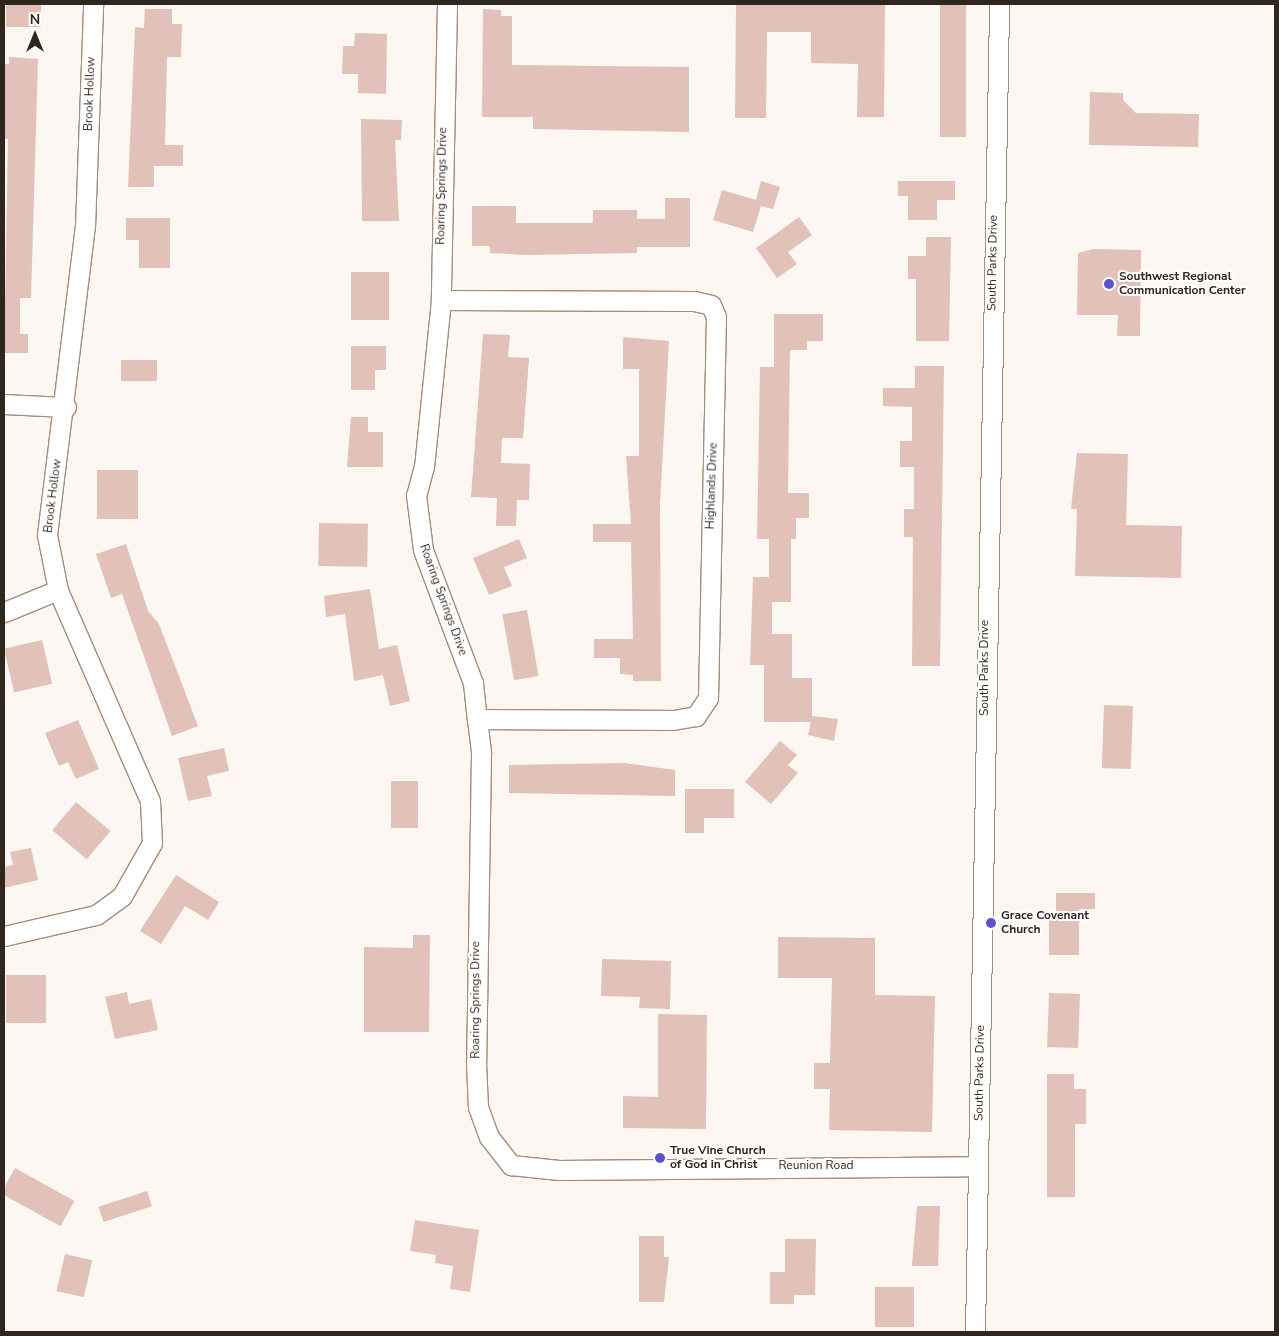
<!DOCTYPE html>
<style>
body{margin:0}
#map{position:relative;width:1279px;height:1336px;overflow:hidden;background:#fcf7f2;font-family:"Nunito Sans",sans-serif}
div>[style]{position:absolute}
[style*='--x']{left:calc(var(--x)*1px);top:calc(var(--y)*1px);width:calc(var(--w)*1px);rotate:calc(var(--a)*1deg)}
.building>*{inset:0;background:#e2c1b8;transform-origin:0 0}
.roads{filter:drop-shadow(1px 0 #a48d79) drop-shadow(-1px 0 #a48d79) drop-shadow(0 1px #a48d79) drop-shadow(0 -1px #a48d79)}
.minor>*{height:19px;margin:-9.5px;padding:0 9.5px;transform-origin:9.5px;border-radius:9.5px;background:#fff}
.dots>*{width:14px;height:14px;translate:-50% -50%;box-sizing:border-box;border:2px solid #fff;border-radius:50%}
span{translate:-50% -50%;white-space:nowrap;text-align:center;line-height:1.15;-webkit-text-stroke:4px #fff;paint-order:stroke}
.street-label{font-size:12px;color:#2f261e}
.poi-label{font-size:12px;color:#2f261e;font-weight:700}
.left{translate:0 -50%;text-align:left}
.frame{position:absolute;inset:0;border:5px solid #2f261e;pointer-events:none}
.north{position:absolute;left:10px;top:10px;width:50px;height:50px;-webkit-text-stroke:4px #fff;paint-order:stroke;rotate:0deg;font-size:14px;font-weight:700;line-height:20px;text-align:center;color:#2f261e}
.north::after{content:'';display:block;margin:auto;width:18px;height:22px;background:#2f261e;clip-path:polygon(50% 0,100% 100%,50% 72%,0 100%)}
</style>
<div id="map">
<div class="building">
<i style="left:6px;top:4px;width:35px;height:23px"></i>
<i style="clip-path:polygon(736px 4px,885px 4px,884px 117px,857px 117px,858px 64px,811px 63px,811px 32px,767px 32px,766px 118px,735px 118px)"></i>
<i style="left:940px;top:4px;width:26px;height:133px"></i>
<i style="clip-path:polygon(145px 9px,172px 9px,172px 24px,182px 24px,181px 57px,167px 57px,165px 145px,183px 145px,183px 166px,154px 166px,154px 187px,128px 187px,135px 27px,144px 28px)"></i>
<i style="clip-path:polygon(483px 9px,501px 10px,501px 16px,512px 16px,512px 65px,689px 67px,689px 132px,533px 129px,533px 117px,482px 117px)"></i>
<i style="clip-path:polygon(355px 33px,387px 34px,386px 94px,358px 93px,358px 74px,342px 74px,343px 46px,354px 46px)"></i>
<i style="clip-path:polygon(9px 57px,38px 59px,31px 298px,20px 298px,20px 334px,28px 334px,28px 353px,4px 353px,8px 139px,4px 139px,4px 64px,9px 64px)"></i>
<i style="clip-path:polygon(1090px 92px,1123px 93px,1123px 100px,1136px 113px,1199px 114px,1198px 147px,1089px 145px)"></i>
<i style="clip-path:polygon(361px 119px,402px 120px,401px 140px,395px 140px,399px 221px,362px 221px)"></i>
<i style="clip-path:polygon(761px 181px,780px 187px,773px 209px,761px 206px,753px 232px,713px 220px,722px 190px,756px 200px)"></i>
<i style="clip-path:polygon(898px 181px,955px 181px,955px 200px,937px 200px,937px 220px,908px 220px,908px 196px,898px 196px)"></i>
<i style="clip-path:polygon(665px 198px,690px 198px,690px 247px,637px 247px,637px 253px,526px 255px,490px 253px,490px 246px,472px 246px,472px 206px,516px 206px,516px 223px,593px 223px,593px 210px,637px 210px,637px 219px,665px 219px)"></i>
<i style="clip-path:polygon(799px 217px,812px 235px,788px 252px,797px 264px,777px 278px,756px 248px)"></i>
<i style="clip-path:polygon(126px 218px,170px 218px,170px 268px,139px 268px,139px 240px,126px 240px)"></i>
<i style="clip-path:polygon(926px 237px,951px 237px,949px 341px,916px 341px,916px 279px,908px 279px,908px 256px,926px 256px)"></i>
<i style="clip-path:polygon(1093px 249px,1141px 250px,1140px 336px,1117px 336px,1118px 315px,1077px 315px,1078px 253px)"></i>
<i style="left:351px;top:272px;width:38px;height:48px"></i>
<i style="clip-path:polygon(774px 314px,823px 314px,823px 341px,807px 341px,807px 350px,790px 350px,788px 493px,809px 493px,809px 518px,796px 518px,796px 539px,791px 539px,791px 602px,772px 602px,772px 634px,792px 634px,792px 678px,812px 678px,812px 716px,838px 719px,834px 741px,808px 735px,811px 722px,764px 722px,764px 665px,750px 665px,753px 577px,769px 577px,769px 539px,757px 539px,760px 367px,774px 367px)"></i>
<i style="clip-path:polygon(483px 334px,510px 335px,508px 357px,529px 358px,523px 438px,502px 438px,501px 463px,530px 464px,529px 500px,517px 500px,516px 526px,496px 526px,497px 498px,471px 497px)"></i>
<i style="clip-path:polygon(623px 337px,669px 341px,660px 504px,661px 681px,633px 681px,633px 675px,620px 674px,620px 658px,594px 658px,594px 639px,633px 639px,631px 542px,593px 542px,593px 524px,631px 524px,626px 456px,639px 456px,639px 369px,623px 369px)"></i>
<i style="clip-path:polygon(351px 346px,386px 346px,386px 370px,375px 370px,375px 390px,351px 390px)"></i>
<i style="left:121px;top:360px;width:36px;height:21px"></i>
<i style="clip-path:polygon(915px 366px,944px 366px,940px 666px,912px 666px,913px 537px,904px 537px,904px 509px,914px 509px,914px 467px,900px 467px,900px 441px,912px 441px,912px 407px,883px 406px,883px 388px,915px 388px)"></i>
<i style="clip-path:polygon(351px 417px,368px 417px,368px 432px,383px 432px,383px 467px,347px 467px)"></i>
<i style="clip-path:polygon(1077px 453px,1128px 454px,1126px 525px,1182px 526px,1181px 578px,1075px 576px,1077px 509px,1071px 509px)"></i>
<i style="left:97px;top:470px;width:41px;height:49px"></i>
<i style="left:319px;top:523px;width:49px;height:43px;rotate:1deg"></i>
<i style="clip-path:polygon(519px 539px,527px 558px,504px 567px,512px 586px,489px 595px,473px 558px)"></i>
<i style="clip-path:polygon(126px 544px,148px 611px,159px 624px,198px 726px,172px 736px,122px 594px,111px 598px,96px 554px)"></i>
<i style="clip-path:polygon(370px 589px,379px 649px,397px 645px,410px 701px,390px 706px,383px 675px,354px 681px,345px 614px,326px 617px,324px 596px)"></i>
<i style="left:527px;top:610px;width:67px;height:25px;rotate:80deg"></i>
<i style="left:42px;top:640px;width:45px;height:39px;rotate:77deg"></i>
<i style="left:1104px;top:705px;width:29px;height:63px;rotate:2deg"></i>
<i style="clip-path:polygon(78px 720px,99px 769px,76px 779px,68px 762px,59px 766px,45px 733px)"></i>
<i style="clip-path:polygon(780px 741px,797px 755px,788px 765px,798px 773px,771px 804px,745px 782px)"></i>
<i style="clip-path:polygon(224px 748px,229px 771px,207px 776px,212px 796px,188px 801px,178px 758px)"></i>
<i style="clip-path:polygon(624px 763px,675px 770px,675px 796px,509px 793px,509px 765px)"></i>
<i style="left:391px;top:781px;width:27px;height:47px"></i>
<i style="clip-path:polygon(685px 789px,734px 789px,734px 818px,704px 818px,704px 833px,685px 833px)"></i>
<i style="left:76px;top:802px;width:45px;height:37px;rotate:40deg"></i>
<i style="clip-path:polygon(31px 848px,38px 880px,4px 888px,4px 867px,13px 865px,10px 852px)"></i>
<i style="clip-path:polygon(176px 875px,219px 902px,208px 920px,185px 906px,161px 944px,140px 931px)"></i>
<i style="clip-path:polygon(1056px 893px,1095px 893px,1095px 909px,1079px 909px,1079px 955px,1049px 955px,1049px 911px,1056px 911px)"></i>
<i style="clip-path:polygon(413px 935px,430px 935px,429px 1032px,364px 1032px,364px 947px,413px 948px)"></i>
<i style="clip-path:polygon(778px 937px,875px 938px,875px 995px,935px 996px,932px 1132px,829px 1130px,830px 1089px,814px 1089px,814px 1063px,830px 1063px,832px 978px,778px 978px)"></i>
<i style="clip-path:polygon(602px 959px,671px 961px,670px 1009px,639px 1008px,640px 997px,601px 996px)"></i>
<i style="left:6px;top:975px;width:40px;height:48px"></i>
<i style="clip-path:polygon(127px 992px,129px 1004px,151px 999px,158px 1030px,115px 1039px,105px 997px)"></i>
<i style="left:1049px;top:993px;width:31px;height:54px;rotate:2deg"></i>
<i style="clip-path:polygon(658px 1014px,707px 1015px,706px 1129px,623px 1128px,623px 1096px,658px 1097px)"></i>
<i style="clip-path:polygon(1047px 1074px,1074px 1074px,1074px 1089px,1086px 1089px,1086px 1124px,1075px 1124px,1075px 1197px,1047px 1197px)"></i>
<i style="left:15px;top:1168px;width:68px;height:29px;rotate:29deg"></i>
<i style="left:147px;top:1191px;width:16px;height:51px;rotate:72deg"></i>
<i style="clip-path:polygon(917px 1206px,940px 1206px,938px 1266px,912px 1266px)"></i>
<i style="clip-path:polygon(415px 1220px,479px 1230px,470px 1292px,450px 1289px,453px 1266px,435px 1263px,436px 1255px,410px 1251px)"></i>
<i style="clip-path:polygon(639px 1236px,664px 1236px,664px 1257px,669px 1257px,664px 1302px,639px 1302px)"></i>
<i style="clip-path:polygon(785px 1239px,816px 1239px,815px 1295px,794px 1295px,794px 1304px,770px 1304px,770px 1272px,785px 1272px)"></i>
<i style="left:65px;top:1254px;width:28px;height:38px;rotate:13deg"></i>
<i style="left:875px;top:1287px;width:39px;height:40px"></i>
</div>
<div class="roads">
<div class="minor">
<i style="--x:447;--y:4;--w:296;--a:91.2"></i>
<i style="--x:441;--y:300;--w:167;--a:95.8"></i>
<i style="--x:424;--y:466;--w:30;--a:105"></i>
<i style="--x:416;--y:495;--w:55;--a:82.7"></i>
<i style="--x:423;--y:550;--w:142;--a:69.4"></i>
<i style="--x:473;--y:683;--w:36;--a:84"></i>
<i style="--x:477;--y:719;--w:35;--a:83"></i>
<i style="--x:481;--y:754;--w:309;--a:90.9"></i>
<i style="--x:476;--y:1063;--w:44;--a:87.4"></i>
<i style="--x:478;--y:1107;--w:32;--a:70"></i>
<i style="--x:489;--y:1137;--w:36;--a:52"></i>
<i style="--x:511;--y:1165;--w:48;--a:5.9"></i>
<i style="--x:559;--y:1170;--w:419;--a:-0.5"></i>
<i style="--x:441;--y:300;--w:253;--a:0.2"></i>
<i style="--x:694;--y:301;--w:17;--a:13"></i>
<i style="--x:711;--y:305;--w:13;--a:67"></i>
<i style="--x:716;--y:317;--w:381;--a:91.2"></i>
<i style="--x:708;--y:698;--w:22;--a:124"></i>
<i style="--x:696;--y:716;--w:23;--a:170"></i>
<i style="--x:673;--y:720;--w:196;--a:-179.7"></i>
<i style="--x:4;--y:404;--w:62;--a:2.8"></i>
<i style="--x:4;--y:612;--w:58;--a:-22.2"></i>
<i style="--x:4;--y:936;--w:94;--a:-12.9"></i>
<i style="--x:96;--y:915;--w:32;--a:-36"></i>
<i style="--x:122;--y:896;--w:61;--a:-60.5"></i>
<i style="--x:152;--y:843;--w:42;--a:-92.7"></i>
<i style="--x:150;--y:801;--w:230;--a:-113.6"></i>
<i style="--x:58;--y:590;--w:56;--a:-101.3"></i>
<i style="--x:47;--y:535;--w:310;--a:-83"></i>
<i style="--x:85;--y:227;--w:223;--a:-87.9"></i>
<i style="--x:975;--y:1332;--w:1328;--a:-88.96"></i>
</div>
</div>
<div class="dots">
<i style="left:1109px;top:284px;background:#5c53cb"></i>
<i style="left:991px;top:923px;background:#5c53cb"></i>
<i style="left:660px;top:1158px;background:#5c53cb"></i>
</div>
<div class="street-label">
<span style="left:90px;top:94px;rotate:-88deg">Brook Hollow</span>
<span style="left:442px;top:186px;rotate:-89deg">Roaring Springs Drive</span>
<span style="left:993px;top:263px;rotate:-89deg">South Parks Drive</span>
<span style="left:712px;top:486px;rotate:-88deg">Highlands Drive</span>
<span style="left:53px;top:496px;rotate:-83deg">Brook Hollow</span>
<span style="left:443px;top:600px;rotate:70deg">Roaring Springs Drive</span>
<span style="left:985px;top:668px;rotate:-90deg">South Parks Drive</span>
<span style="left:476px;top:1000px;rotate:-90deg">Roaring Springs Drive</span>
<span style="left:980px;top:1073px;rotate:-89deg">South Parks Drive</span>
<span style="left:816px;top:1166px">Reunion Road</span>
</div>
<div class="poi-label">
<span class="left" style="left:1119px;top:284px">Southwest Regional<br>Communication Center</span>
<span class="left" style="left:1001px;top:923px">Grace Covenant<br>Church</span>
<span class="left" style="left:670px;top:1158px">True Vine Church<br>of God in Christ</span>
</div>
<div class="frame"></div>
<div class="north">N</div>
</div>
